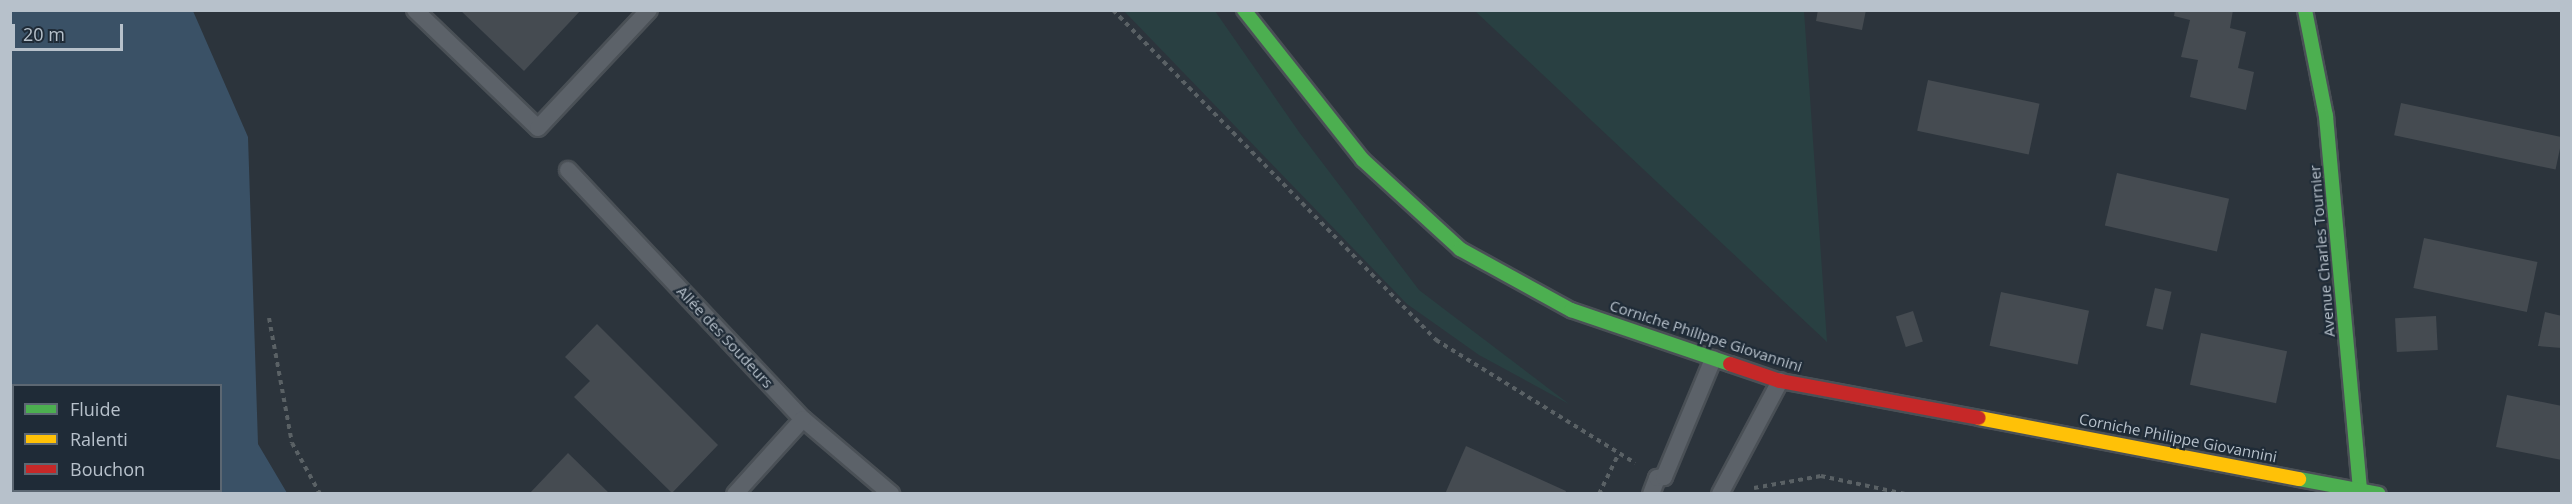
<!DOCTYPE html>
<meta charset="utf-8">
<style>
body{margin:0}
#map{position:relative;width:2572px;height:504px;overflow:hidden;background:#2c343c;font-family:"Open Sans",sans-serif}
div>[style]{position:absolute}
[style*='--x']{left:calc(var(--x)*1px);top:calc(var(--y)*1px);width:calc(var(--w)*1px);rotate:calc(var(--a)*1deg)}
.green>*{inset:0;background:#294042}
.water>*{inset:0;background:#3a5166}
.building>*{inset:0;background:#454b51;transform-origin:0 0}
.path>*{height:4px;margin-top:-2px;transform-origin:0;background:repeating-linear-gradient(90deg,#5a6165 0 4.5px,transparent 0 9px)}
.roads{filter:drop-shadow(2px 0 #4a5056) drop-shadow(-2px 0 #4a5056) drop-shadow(0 2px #4a5056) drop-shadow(0 -2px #4a5056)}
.lane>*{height:16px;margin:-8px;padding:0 8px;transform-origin:8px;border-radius:8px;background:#5c6269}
.fast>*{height:14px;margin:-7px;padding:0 7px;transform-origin:7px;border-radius:7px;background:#4caf50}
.slow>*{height:14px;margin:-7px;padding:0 7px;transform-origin:7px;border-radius:7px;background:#ffc107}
.jam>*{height:14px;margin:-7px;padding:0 7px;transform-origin:7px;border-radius:7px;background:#c62828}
span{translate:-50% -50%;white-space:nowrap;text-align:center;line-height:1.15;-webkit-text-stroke:4.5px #1f2b37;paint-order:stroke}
.street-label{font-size:15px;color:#b7c1cb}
.frame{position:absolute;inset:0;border:12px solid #b7c1cb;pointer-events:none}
.legend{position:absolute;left:12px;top:384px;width:210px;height:108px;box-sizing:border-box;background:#1f2b37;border:2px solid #5c6772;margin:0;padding:8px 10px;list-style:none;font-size:18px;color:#b7c1cb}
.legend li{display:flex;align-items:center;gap:12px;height:30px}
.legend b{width:30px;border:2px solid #5c6772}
.scale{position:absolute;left:12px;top:24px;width:111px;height:27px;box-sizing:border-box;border:3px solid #b7c1cb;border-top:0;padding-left:8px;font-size:18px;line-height:21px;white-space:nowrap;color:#b7c1cb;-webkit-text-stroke:4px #1f2b37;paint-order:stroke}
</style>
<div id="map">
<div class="green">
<i style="clip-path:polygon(1124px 11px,1215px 11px,1299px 132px,1419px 290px,1569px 404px,1479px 355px,1407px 304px)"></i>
<i style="clip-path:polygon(1475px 11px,1804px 11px,1827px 342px)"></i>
</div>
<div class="water">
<i style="clip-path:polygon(evenodd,10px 11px,193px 11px,248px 137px,258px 444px,287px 493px,11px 493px,10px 11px,14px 386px,220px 386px,220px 490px,14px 490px,14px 386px)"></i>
</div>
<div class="building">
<i style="clip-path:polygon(460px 10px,581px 10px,524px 71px)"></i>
<i style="clip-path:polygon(1818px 10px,1866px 10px,1862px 30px,1816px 21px)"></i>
<i style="clip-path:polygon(2175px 10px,2233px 10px,2230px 28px,2246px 32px,2238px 68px,2254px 72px,2246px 110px,2190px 97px,2198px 60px,2181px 57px,2190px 20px,2174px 16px)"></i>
<i style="left:1928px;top:80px;width:114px;height:52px;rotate:12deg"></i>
<i style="left:2401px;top:103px;width:165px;height:33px;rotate:12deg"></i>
<i style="left:2117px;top:173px;width:115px;height:54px;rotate:13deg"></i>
<i style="left:2424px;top:238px;width:116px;height:51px;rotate:12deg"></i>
<i style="left:2155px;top:288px;width:17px;height:39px;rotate:13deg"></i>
<i style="left:2001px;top:292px;width:90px;height:55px;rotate:12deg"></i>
<i style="left:1913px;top:311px;width:32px;height:18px;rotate:72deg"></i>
<i style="clip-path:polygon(2545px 312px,2562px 316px,2562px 348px,2538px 346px)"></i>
<i style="left:2436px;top:316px;width:34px;height:41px;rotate:87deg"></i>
<i style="clip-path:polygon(597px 324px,718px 445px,672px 493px,574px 397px,590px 381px,565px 357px)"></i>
<i style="left:2201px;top:333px;width:88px;height:53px;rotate:12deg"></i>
<i style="clip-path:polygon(2507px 395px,2562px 406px,2562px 460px,2496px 447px)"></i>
<i style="clip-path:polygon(1466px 446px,1566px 491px,1565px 494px,1445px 494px)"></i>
<i style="clip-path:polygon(568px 453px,610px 494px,529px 494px)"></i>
</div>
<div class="path">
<i style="--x:1113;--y:10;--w:462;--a:45.6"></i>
<i style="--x:1436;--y:340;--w:234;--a:31.7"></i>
<i style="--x:269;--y:318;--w:127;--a:79.6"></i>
<i style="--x:292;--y:443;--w:58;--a:61.2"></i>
<i style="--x:1754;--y:488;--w:68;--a:-10.2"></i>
<i style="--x:1821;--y:476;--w:87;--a:12"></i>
<i style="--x:1599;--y:494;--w:43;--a:-64"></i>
</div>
<div class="roads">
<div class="lane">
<i style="--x:415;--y:10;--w:170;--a:43.8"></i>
<i style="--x:538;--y:128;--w:162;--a:-46.8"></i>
<i style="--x:568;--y:170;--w:342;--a:46.7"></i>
<i style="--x:803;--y:419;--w:116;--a:40.4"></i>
<i style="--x:735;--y:494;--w:101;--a:-47.8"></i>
<i style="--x:1651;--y:494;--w:17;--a:-69"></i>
<i style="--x:1657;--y:478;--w:7;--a:-8"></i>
<i style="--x:1664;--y:477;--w:128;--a:-67.4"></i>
<i style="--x:1720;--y:494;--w:128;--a:-62"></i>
</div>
<div class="fast">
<i style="--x:1244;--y:10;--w:191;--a:51.6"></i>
<i style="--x:1363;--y:160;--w:132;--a:42.5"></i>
<i style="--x:1460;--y:249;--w:127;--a:28.8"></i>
<i style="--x:1571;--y:310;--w:168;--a:18.8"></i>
<i style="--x:2305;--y:10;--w:108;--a:78.8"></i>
<i style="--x:2326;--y:116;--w:375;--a:84.8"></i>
<i style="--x:2299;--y:479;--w:81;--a:10.6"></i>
</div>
<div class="slow">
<i style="--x:1979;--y:418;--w:326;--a:10.8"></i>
</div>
<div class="jam">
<i style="--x:1730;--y:364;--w:53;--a:18.8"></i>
<i style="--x:1780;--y:381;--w:202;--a:10.5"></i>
</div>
</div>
<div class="street-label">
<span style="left:2322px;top:251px;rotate:-95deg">Avenue Charles Tournier</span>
<span style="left:1706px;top:336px;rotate:18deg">Corniche Philippe Giovannini</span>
<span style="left:725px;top:337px;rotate:47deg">Allée des Soudeurs</span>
<span style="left:2178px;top:438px;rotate:11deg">Corniche Philippe Giovannini</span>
</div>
<div class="frame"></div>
<ul class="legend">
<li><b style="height:8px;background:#4caf50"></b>Fluide</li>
<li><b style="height:8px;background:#ffc107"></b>Ralenti</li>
<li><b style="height:8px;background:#c62828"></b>Bouchon</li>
</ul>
<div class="scale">20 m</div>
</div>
